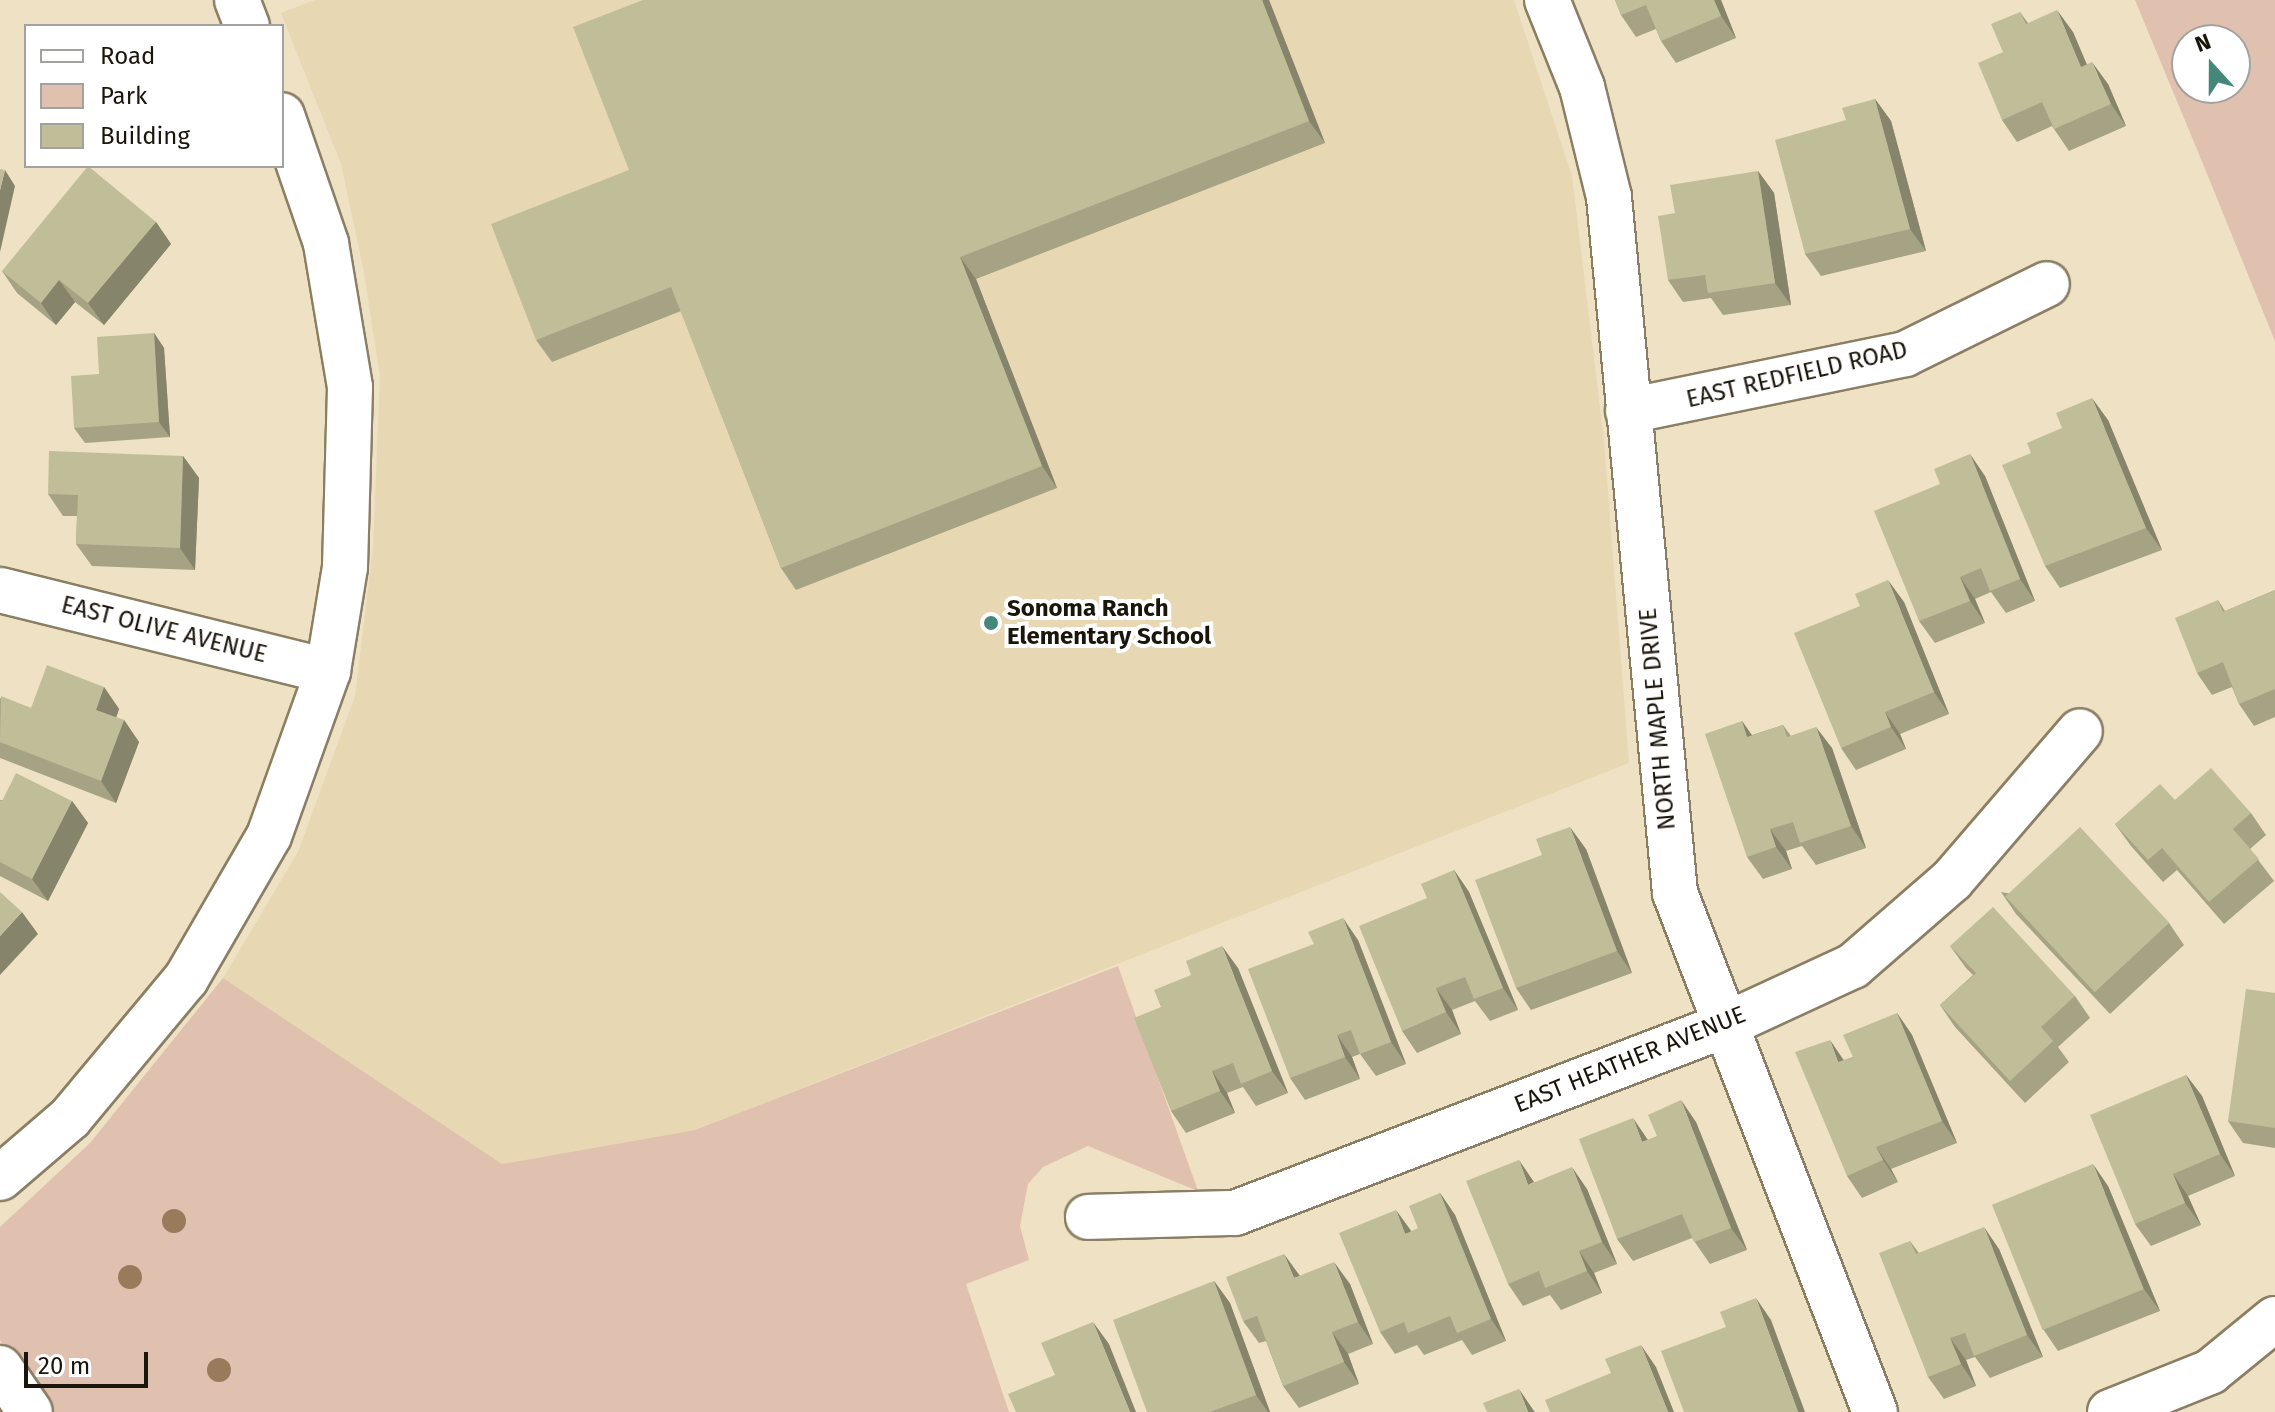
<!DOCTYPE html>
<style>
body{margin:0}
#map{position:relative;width:2275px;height:1412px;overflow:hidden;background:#eee1c4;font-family:"Fira Sans",sans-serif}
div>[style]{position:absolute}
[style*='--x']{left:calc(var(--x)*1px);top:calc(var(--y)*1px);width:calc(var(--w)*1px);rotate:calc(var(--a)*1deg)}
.built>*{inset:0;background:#e7d7b3}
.green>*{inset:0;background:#e0c0ae}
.roads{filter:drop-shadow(2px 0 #8a7f64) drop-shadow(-2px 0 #8a7f64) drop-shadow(0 2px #8a7f64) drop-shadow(0 -2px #8a7f64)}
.minor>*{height:44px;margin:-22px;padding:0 22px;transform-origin:22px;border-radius:22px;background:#fff}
.trees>*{width:24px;height:24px;margin:-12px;border-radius:50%;background:#997a5a}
.wall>*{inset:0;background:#a5a384}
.shaded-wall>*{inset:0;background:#86856b}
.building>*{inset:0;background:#c0be99;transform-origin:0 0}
.dots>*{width:22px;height:22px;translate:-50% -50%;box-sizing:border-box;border:4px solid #fff;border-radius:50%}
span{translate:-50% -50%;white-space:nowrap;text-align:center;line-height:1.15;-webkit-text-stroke:8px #fff;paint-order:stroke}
.street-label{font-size:24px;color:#1a160c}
.poi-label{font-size:24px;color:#1a160c;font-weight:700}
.left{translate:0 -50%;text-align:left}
.legend{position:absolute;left:24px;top:24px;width:260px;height:144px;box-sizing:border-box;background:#fff;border:2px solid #a3a29e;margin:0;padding:10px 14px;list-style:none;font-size:24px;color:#1a160c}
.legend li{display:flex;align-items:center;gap:16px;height:40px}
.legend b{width:40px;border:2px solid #a3a29e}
.north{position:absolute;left:2171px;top:24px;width:80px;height:80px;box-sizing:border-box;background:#fff;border:2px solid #a3a29e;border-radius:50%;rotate:339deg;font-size:22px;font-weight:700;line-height:32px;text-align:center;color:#1a160c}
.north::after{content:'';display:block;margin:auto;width:28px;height:36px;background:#45887a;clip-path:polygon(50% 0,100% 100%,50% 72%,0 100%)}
.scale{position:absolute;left:24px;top:1352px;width:124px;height:36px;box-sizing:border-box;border:4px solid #1a160c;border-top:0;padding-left:10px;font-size:24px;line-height:28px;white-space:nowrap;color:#1a160c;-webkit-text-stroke:6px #fff;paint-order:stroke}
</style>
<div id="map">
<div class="built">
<i style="clip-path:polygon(315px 0,1514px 0,1572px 176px,1604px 441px,1629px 763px,695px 1130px,502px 1164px,223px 978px,298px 852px,355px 696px,373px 549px,380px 376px,363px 267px,341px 164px,281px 13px)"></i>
</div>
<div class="green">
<i style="clip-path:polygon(evenodd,2135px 0,2275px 0,2275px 341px,2203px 164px,2135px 0,2187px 40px,2235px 40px,2235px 88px,2187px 88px,2187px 40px)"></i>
<i style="clip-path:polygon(1118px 966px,1198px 1191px,1088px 1146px,1043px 1167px,1028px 1184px,1020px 1226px,1029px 1260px,966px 1284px,1009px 1412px,50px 1412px,0 1340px,0 1227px,90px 1143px,223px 978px,502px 1164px,695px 1130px)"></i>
</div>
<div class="roads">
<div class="minor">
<i style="--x:237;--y:0;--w:28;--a:69"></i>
<i style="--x:1547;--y:0;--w:94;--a:68.1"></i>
<i style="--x:1582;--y:87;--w:113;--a:76.2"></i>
<i style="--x:1609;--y:197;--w:699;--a:84.58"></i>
<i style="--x:1675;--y:893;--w:556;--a:68.93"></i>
<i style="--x:1628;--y:411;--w:283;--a:-11.6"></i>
<i style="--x:1905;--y:354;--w:158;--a:-26.2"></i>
<i style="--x:0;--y:590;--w:338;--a:13.9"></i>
<i style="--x:0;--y:1178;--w:92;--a:-40.6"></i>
<i style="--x:70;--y:1118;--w:181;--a:-50.2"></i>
<i style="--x:186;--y:979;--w:165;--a:-59.9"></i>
<i style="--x:269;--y:836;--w:175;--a:-70.3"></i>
<i style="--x:328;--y:671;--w:105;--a:-80.7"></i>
<i style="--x:345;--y:567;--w:180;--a:-88.4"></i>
<i style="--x:350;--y:387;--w:146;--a:-99.5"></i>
<i style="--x:326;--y:243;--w:135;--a:-109"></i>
<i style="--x:1088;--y:1217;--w:147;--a:-1.6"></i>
<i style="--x:1235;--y:1213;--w:523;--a:-20.97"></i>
<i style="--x:1723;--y:1026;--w:143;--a:-24.8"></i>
<i style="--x:1853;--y:966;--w:131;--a:-41"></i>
<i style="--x:1952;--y:880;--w:196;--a:-49.3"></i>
<i style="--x:0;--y:1368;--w:53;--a:55.7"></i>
<i style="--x:2110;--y:1412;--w:108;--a:-21.8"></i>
<i style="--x:2210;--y:1372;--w:84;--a:-39.2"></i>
</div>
</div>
<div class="trees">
<i style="left:174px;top:1221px"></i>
<i style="left:130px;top:1277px"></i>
<i style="left:219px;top:1370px"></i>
</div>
<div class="wall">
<i style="clip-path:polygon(1269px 0,1325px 143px,976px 279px,1057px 488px,796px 590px,781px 568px,681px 311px,552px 362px,536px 340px)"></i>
<i style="clip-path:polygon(1615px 0,1721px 0,1736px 38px,1676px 63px,1661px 41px,1656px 29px,1636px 37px,1621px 15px)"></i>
<i style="clip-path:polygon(2020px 12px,2028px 23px,2073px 32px,2086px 64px,2108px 84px,2126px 126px,2069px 151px,2052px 126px,2017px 142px,2002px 120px,2003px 52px)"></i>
<i style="clip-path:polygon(1875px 99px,1891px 121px,1926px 251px,1821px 276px,1805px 254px,1846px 120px)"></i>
<i style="clip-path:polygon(1758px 171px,1774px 193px,1791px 305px,1723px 315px,1711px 298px,1683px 302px,1668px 280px,1675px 213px)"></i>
<i style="clip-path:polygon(156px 222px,171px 244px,104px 325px,75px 302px,56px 325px,17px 293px,2px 271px)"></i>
<i style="clip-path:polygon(154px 333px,164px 348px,170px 437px,85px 443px,74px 428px)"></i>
<i style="clip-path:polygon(2108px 420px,2162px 550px,2060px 588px,2045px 566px)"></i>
<i style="clip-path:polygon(183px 456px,199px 478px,195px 570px,92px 566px,76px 544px,77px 516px,63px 516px,48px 494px)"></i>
<i style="clip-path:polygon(1985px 476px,2035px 601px,2006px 613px,1991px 592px,1975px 599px,1985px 623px,1935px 643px,1919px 621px)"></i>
<i style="clip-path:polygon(2275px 590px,2275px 717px,2254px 726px,2239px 704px,2232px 687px,2212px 695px,2197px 673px,2218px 600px,2225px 611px)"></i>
<i style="clip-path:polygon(1904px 602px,1949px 714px,1900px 734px,1906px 749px,1856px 770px,1841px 748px)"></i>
<i style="clip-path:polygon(104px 687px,119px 709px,116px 718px,124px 720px,139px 742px,116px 803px,0 758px,0 698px,31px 708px)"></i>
<i style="clip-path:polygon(1742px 721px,1752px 735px,1783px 725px,1791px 736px,1832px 748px,1866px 848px,1816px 865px,1802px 846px,1786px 851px,1792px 869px,1763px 879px,1747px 857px)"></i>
<i style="clip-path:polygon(0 800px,72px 801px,88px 823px,48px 901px,0 876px)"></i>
<i style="clip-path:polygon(2175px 800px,2251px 813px,2266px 835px,2250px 849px,2274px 881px,2224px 924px,2177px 870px,2163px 882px,2131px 846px,2115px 824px)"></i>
<i style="clip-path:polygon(1586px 849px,1632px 973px,1531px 1010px,1516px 988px)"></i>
<i style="clip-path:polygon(1454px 870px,1469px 892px,1518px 1010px,1490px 1021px,1475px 1001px,1452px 1010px,1461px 1034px,1417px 1053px,1402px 1031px,1427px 898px)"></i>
<i style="clip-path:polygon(2001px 892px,2169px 923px,2184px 945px,2110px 1014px,2016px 914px)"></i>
<i style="clip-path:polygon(1358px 940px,1406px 1064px,1376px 1076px,1360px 1054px,1352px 1057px,1360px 1079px,1305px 1100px,1290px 1078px)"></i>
<i style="clip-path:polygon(1950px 946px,2075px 996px,2090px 1018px,2058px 1047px,2069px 1062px,2025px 1103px,1955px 1027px,1940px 1005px,1973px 975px,1966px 968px)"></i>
<i style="clip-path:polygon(1238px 968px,1288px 1093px,1256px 1106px,1243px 1087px,1227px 1093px,1235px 1113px,1186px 1133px,1171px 1111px)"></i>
<i style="clip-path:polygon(2275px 993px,2275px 1148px,2243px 1143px,2228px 1121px)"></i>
<i style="clip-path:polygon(1897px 1013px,1912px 1035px,1957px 1143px,1891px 1169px,1898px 1182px,1862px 1198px,1847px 1176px,1844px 1060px,1853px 1057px)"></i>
<i style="clip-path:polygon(2186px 1075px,2202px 1096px,2235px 1176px,2188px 1196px,2201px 1225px,2151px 1246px,2135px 1224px)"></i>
<i style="clip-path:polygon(1696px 1122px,1747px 1250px,1710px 1264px,1692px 1238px,1633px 1261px,1617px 1239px,1648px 1140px)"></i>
<i style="clip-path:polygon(1534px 1182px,1587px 1189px,1617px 1264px,1594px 1273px,1602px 1293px,1561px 1310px,1550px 1295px,1523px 1306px,1508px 1284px)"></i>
<i style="clip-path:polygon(2108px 1186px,2160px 1311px,2058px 1351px,2043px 1329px)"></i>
<i style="clip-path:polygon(1440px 1193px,1455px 1215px,1506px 1341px,1472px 1355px,1462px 1340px,1424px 1355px,1417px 1345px,1395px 1354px,1380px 1332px,1418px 1228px)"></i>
<i style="clip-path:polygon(1910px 1241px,1919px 1253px,1999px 1249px,2043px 1357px,1990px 1378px,1975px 1357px,1966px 1360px,1976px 1386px,1944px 1399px,1928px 1377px)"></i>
<i style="clip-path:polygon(1300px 1276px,1350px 1284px,1373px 1344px,1348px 1354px,1359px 1384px,1299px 1408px,1283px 1386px,1266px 1341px,1259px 1343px,1243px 1321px)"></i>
<i style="clip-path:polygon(1214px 1281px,1230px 1303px,1270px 1412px,1147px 1412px)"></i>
</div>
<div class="shaded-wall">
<i style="clip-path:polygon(1262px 0,1269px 0,1325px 143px,1309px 121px)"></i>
<i style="clip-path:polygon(1714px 0,1721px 0,1736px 38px,1721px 16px)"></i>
<i style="clip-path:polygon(2057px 10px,2073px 32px,2097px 88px,2081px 67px)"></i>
<i style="clip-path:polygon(2092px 62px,2108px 84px,2126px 126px,2111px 104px)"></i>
<i style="clip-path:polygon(1875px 99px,1891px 121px,1926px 251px,1910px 229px)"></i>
<i style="clip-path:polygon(5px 170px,15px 186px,0 252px,0 190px)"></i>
<i style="clip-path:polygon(1758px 171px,1774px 193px,1791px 305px,1775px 283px)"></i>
<i style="clip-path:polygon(156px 222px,171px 244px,104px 325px,88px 303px)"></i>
<i style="clip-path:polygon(960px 257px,976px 279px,1057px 488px,1042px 466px)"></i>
<i style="clip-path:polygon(59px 280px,75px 302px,56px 325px,41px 303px)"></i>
<i style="clip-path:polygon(154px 333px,164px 348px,170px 437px,159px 422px)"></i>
<i style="clip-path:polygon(2092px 398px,2108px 420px,2162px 550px,2146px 528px)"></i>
<i style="clip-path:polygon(1970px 454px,1985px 476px,2035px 601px,2020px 579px)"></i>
<i style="clip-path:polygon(183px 456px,199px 478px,195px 570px,180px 548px)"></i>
<i style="clip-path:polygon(1960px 577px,1975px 599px,1985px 623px,1970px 601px)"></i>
<i style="clip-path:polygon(1888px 580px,1904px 602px,1949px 714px,1934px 692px)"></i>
<i style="clip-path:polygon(104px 687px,119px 709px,111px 732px,96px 710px)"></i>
<i style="clip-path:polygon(1885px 712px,1900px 734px,1906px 749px,1891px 727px)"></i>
<i style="clip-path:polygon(124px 720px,139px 742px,116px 803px,101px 781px)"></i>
<i style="clip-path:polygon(1742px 721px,1757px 743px,1747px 737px)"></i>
<i style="clip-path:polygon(1816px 727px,1832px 748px,1866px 848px,1851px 826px)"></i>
<i style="clip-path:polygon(72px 801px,88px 823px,48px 901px,32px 879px)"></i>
<i style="clip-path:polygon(1570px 827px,1586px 849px,1632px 973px,1617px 951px)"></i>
<i style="clip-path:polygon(1770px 829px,1786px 851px,1792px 869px,1776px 847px)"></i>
<i style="clip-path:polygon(1454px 870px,1469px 892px,1518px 1010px,1503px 988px)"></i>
<i style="clip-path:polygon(22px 912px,38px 934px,0 975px,0 936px)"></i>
<i style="clip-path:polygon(1343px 918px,1358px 940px,1406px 1064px,1391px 1042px)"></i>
<i style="clip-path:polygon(1222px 946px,1238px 968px,1288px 1093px,1272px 1071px)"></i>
<i style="clip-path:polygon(1436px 988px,1452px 1010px,1461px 1034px,1446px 1012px)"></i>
<i style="clip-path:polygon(1897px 1013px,1912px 1035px,1957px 1143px,1942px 1121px)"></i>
<i style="clip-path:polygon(1337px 1035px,1352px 1057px,1360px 1079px,1345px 1057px)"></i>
<i style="clip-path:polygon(1830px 1040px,1845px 1062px,1838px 1062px)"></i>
<i style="clip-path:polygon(1212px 1071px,1227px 1093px,1235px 1113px,1220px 1091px)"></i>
<i style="clip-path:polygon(2186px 1075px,2202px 1096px,2235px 1176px,2220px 1154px)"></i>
<i style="clip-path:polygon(1681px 1100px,1696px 1122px,1747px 1250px,1731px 1228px)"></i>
<i style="clip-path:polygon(1633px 1118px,1648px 1140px,1642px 1142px)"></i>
<i style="clip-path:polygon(1876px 1147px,1891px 1169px,1898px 1182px,1883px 1160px)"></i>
<i style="clip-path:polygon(1519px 1160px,1534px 1182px,1528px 1185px)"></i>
<i style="clip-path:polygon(2093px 1164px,2108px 1186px,2160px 1311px,2144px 1289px)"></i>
<i style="clip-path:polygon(1572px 1167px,1587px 1189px,1617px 1264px,1602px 1242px)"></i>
<i style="clip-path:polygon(2173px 1174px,2188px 1196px,2201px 1225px,2185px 1203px)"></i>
<i style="clip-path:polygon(1440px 1193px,1455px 1215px,1506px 1341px,1491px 1319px)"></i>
<i style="clip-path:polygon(1396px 1210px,1412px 1232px,1405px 1234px)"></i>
<i style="clip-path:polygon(1984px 1227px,1999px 1249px,2043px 1357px,2027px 1335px)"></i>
<i style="clip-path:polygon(1579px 1251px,1594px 1273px,1602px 1293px,1587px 1271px)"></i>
<i style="clip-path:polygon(1284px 1254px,1300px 1276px,1294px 1278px)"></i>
<i style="clip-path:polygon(1334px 1262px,1350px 1284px,1373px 1344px,1358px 1322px)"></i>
<i style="clip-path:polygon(1214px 1281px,1230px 1303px,1270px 1412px,1268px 1412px,1256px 1395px)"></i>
<i style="clip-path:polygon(1756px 1298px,1771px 1320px,1805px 1412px,1798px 1412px)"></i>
<i style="clip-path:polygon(1093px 1322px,1109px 1344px,1136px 1412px,1130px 1412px)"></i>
<i style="clip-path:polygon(1332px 1332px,1348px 1354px,1359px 1384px,1344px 1362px)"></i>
<i style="clip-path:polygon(1950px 1338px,1966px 1360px,1976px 1386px,1961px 1364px)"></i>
<i style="clip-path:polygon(1641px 1345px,1656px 1367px,1674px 1412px,1668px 1412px)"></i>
<i style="clip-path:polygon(1519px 1389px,1534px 1411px,1535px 1412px,1528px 1412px)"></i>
</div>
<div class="building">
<i style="clip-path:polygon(643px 0,1262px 0,1309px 121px,960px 257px,1042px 466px,781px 568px,671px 287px,536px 340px,491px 224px,629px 170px,573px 27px)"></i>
<i style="clip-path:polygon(1615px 0,1714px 0,1721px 16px,1661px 41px,1646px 5px,1621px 15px)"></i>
<i style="clip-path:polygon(2057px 10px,2081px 67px,2092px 62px,2111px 104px,2054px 129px,2042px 102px,2002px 120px,1978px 63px,2003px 52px,1991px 24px,2020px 12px,2026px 24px)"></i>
<i style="clip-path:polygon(1875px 99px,1910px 229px,1805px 254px,1775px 140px,1846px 120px,1842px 108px)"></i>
<i style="clip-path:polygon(88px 166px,156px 222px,88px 303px,59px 280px,41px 303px,2px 271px)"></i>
<i style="clip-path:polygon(0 169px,5px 170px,0 190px)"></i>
<i style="clip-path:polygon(1758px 171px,1775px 283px,1708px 293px,1705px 275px,1668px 280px,1658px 216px,1675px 213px,1670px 185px)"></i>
<i style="clip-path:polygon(154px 333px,159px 422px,74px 428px,71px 376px,99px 374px,97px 337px)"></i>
<i style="clip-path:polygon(2092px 398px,2146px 528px,2045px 566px,2002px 465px,2031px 453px,2027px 443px,2062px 428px,2056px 413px)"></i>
<i style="clip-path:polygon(49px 451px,183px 456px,180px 548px,76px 544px,78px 495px,48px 494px)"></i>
<i style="clip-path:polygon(1970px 454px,2020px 579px,1990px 591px,1981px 568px,1960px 577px,1970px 601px,1919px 621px,1874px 511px,1940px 484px,1934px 469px)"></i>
<i style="clip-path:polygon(1888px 580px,1934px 692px,1885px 712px,1891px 727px,1841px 748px,1794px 633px,1860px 606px,1855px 594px)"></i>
<i style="clip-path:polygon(2275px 590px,2275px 689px,2239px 704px,2223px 662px,2197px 673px,2175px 618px,2218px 600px,2223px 612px)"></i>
<i style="clip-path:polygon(47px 665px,104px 687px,96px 710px,124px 720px,101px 781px,0 742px,1px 696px,31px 708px)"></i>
<i style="clip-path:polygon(1742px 721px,1747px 737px,1783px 725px,1787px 737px,1816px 727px,1851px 826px,1800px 843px,1793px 822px,1770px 829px,1776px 847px,1747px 857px,1705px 734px)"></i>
<i style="clip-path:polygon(2211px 768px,2251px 813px,2233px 829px,2259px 859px,2209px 902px,2162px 848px,2148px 860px,2115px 824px,2160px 784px,2175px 800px)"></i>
<i style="clip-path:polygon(16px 773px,72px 801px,32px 879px,0 862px,0 800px,2px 801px)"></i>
<i style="clip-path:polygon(1570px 827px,1617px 951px,1516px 988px,1475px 880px,1542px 855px,1536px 839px)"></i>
<i style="left:2080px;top:827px;width:131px;height:102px;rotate:47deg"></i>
<i style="clip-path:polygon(1454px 870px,1503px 988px,1474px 999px,1465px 977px,1436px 988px,1446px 1012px,1402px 1031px,1359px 926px,1427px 898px,1421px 884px)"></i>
<i style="clip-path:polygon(0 892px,22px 912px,0 936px)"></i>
<i style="clip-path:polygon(1993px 907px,2075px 996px,2041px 1027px,2053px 1041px,2010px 1081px,1940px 1005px,1976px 973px,1950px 946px)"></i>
<i style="clip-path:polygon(1343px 918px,1391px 1042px,1360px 1054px,1351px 1030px,1337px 1035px,1345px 1057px,1290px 1078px,1248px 969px,1314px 944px,1308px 932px)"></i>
<i style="clip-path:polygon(1222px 946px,1272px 1071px,1241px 1084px,1233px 1063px,1212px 1071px,1220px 1091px,1171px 1111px,1134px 1018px,1161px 1007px,1154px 990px,1191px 975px,1186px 961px)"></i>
<i style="clip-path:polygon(2246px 989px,2275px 993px,2275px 1128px,2228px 1121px)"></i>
<i style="clip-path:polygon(1897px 1013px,1942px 1121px,1876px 1147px,1883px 1160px,1847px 1176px,1795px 1052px,1830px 1040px,1838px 1062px,1853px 1057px,1843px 1035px)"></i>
<i style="clip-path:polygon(2186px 1075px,2220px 1154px,2173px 1174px,2185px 1203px,2135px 1224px,2090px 1115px)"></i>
<i style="clip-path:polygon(1681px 1100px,1731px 1228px,1694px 1242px,1682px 1214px,1617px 1239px,1579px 1139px,1633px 1118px,1642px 1142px,1657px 1136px,1648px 1115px)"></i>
<i style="clip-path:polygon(1519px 1160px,1528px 1185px,1572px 1167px,1602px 1242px,1579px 1251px,1587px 1271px,1545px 1288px,1539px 1271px,1508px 1284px,1466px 1181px)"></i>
<i style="left:2093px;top:1164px;width:135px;height:109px;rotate:68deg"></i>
<i style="clip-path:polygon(1440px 1193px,1491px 1319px,1457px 1333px,1450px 1316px,1408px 1333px,1404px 1322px,1380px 1332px,1339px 1233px,1396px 1210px,1405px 1234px,1418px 1228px,1409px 1206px)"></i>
<i style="clip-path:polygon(1984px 1227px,2027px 1335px,1974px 1356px,1965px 1333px,1950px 1338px,1961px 1364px,1928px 1377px,1879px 1253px,1910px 1241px,1916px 1254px)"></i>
<i style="clip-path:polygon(1284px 1254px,1294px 1278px,1334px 1262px,1358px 1322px,1332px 1332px,1344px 1362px,1283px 1386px,1257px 1316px,1243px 1321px,1226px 1277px)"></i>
<i style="clip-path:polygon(1214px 1281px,1256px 1395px,1210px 1412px,1147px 1412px,1113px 1320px)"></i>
<i style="clip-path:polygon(1756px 1298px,1798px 1412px,1684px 1412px,1661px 1351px,1726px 1327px,1720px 1312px)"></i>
<i style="clip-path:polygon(1093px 1322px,1130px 1412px,1016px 1412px,1008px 1394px,1055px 1375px,1041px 1343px)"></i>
<i style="clip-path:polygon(1641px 1345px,1668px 1412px,1550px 1412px,1545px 1400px,1611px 1373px,1605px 1359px)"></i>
<i style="clip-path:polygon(1519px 1389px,1528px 1412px,1487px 1412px,1483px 1403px)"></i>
</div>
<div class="dots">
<i style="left:991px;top:623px;background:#45887a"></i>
</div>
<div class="street-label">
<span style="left:1797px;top:375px;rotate:-13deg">EAST REDFIELD ROAD</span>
<span style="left:164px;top:630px;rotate:14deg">EAST OLIVE AVENUE</span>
<span style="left:1658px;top:719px;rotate:-95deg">NORTH MAPLE DRIVE</span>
<span style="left:1630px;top:1060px;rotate:-22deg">EAST HEATHER AVENUE</span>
</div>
<div class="poi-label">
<span class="left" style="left:1007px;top:623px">Sonoma Ranch<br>Elementary School</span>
</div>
<ul class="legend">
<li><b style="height:10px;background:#fff"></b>Road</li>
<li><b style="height:22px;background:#e0c0ae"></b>Park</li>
<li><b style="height:22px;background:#c0be99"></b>Building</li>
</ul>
<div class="north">N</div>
<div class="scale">20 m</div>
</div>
